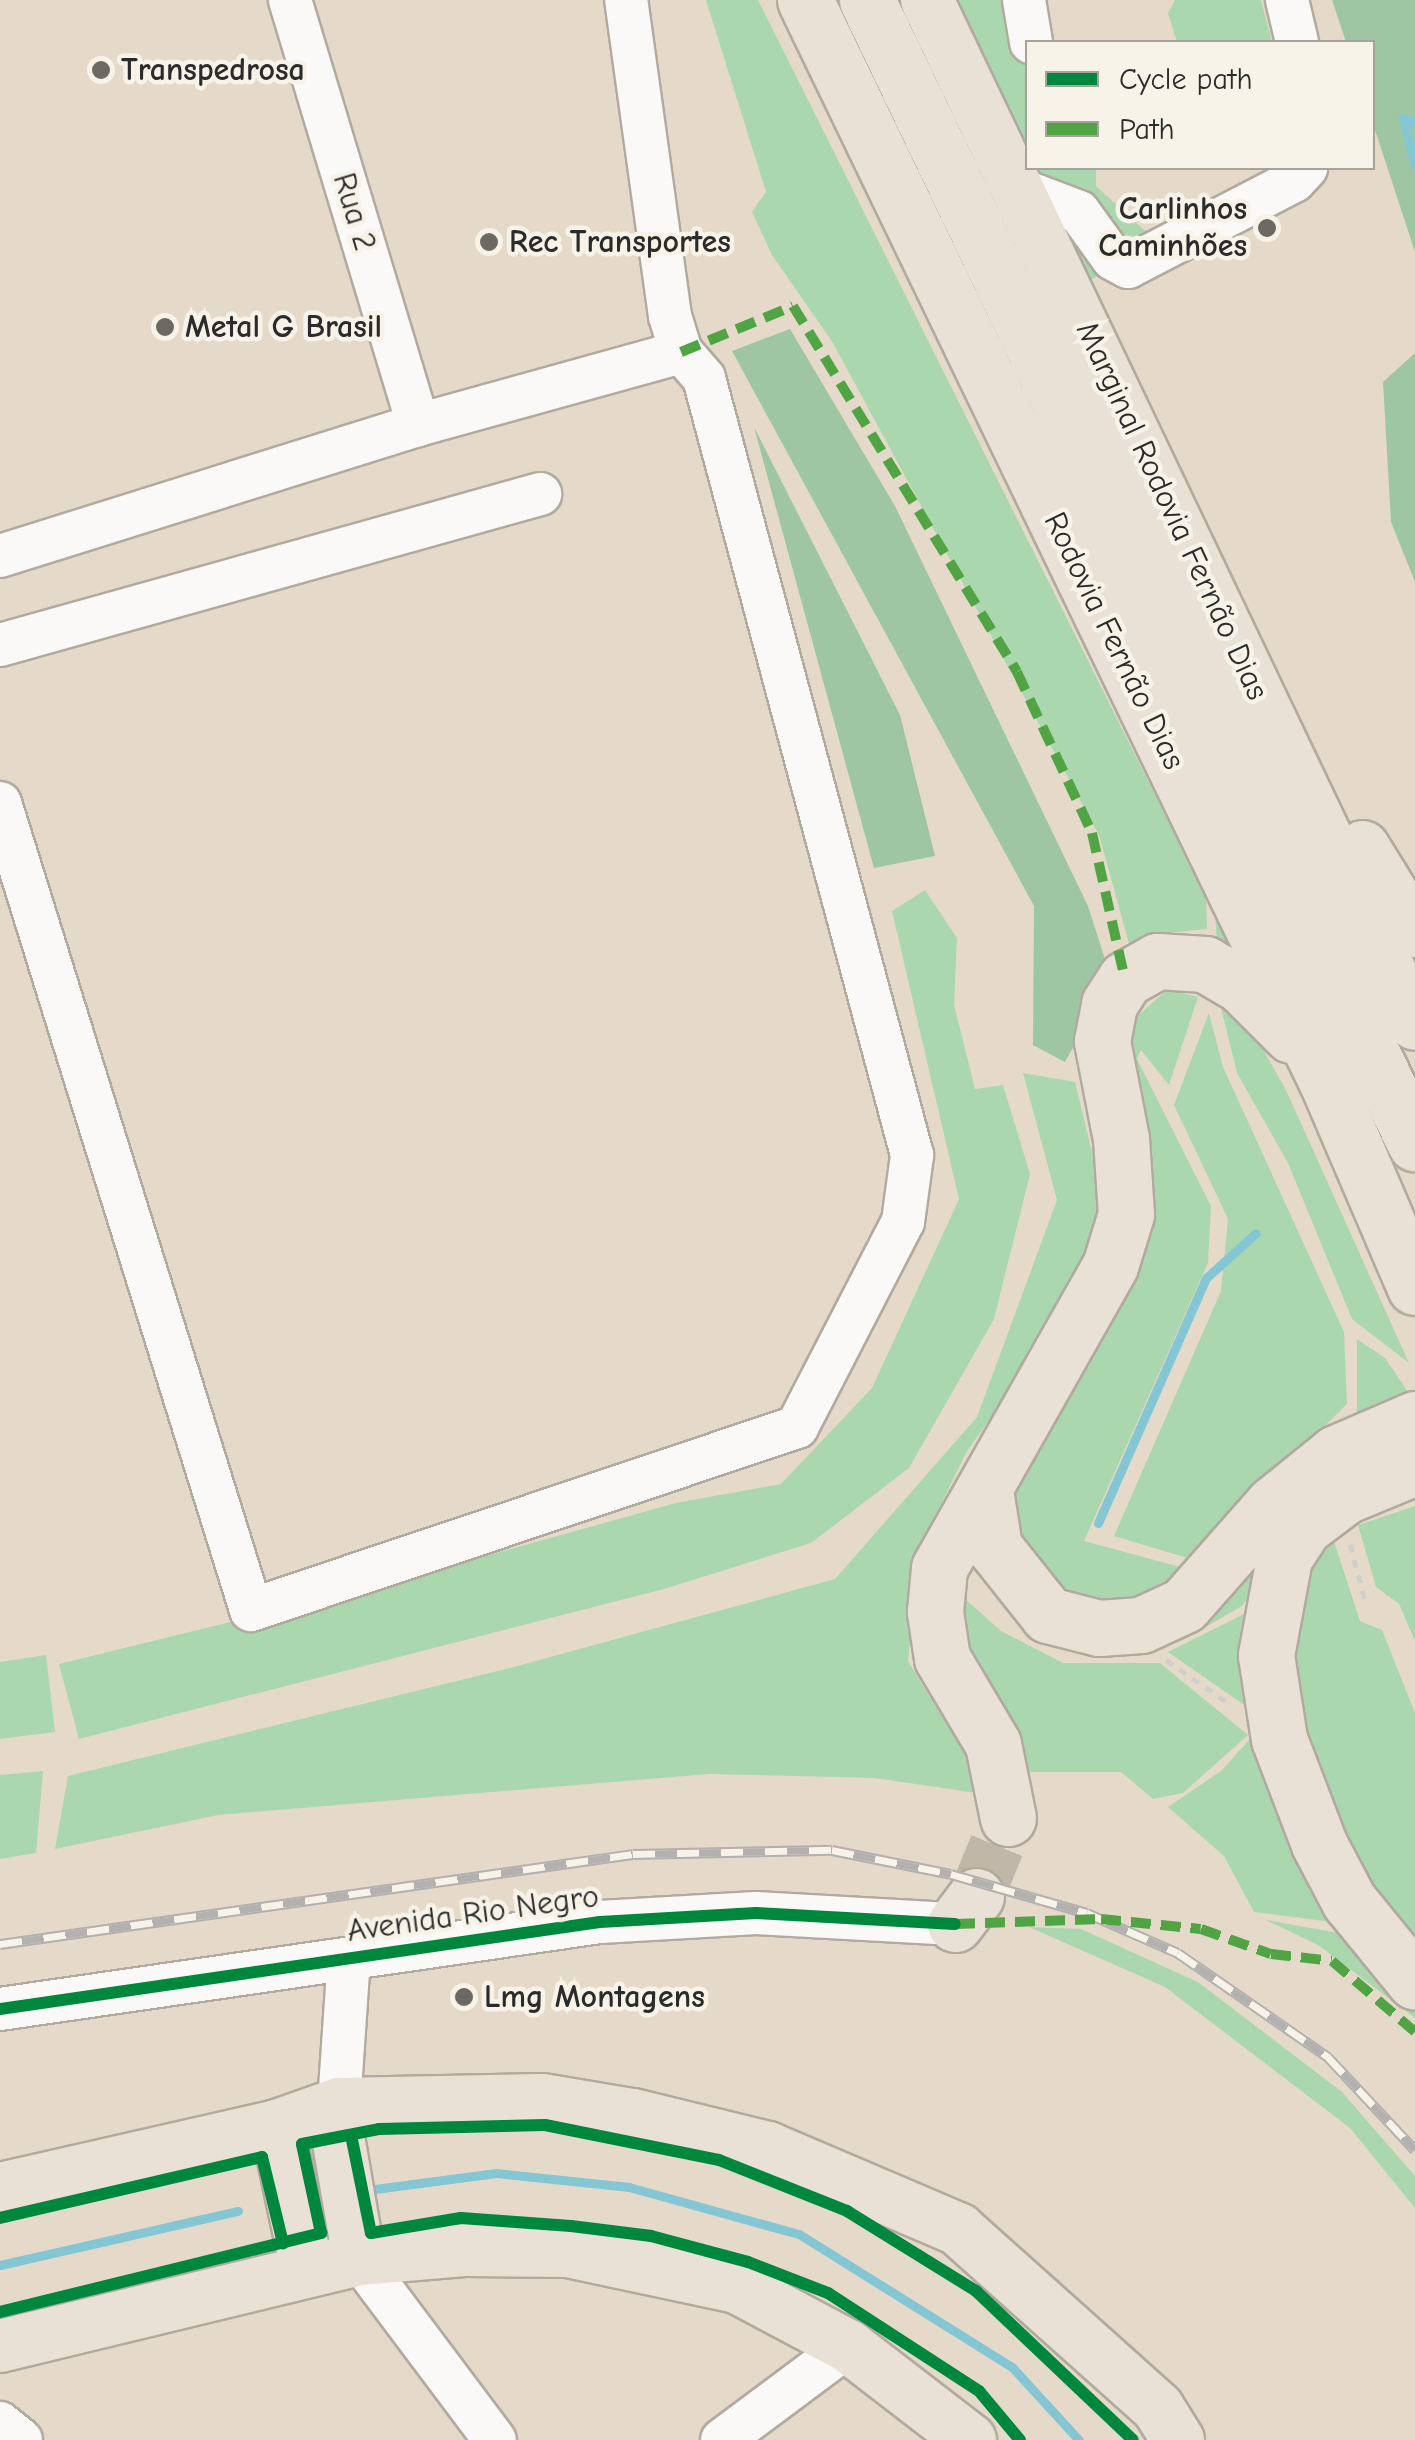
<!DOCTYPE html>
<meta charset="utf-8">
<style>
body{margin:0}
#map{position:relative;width:1415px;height:2440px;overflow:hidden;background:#e5dac9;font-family:"Comic Neue",sans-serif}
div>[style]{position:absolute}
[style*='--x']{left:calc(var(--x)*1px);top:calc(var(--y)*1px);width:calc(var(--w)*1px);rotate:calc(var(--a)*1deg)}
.green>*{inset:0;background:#abd7af}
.forest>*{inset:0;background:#9ec6a2}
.stream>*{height:9px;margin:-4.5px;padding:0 4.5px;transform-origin:4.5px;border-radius:4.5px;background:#84c6d4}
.highway-tunnel>*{height:55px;margin-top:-27.5px;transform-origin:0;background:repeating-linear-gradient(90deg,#c0b7a9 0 55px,transparent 0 83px)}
.path>*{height:5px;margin-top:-2.5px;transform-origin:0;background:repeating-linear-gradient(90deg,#d1cfcb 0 8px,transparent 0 16px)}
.roads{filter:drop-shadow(2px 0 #b1aa9f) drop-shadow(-2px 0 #b1aa9f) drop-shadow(0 2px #b1aa9f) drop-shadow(0 -2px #b1aa9f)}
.minor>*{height:42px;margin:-21px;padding:0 21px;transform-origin:21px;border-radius:21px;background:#fbf9f7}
.major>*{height:52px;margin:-26px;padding:0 26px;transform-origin:26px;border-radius:26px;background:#eae1d6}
.highway>*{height:55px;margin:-27.5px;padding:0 27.5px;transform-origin:27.5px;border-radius:27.5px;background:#eae1d6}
.rail>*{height:11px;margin-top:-5.5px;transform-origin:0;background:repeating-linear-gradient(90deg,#f7f3e8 0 22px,#b3b1af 0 44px);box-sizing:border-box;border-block:2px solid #b3b1af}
.quiet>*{height:10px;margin-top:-5px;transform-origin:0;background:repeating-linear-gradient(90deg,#51a443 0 20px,transparent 0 30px)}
.cycleway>*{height:12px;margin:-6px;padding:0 6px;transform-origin:6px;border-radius:6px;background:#00873e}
.dots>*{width:28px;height:28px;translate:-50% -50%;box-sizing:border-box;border:5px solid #f7f3e8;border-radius:50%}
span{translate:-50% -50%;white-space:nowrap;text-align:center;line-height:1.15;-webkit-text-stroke:9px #f7f3e8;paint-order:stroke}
.poi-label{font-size:32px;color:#2b2b2b;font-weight:700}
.left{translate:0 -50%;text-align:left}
.right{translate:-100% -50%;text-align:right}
.street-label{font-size:32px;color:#2b2b2b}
.legend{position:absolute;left:1025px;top:40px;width:350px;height:130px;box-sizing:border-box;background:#f7f3e8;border:2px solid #a5a39c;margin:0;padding:12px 18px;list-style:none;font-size:30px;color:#2b2b2b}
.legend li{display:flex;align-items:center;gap:20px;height:50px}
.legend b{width:50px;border:2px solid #a5a39c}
</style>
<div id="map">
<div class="green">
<i style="clip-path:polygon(706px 0,758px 0,1206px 897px,1207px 929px,1140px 936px,1141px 948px,1217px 946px,1215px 911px,1245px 972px,1133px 958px,1099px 835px,833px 343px,772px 255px,752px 212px,766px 192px)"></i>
<i style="clip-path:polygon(954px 0,1046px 0,1053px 42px,1028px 42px,1027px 156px)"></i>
<i style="clip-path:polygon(1175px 0,1261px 0,1272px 42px,1177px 42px,1168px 13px)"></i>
<i style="clip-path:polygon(1033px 168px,1096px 168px,1096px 186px,1143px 229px,1176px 240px,1086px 282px)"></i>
<i style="clip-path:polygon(925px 890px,957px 938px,954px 1005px,975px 1089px,1003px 1085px,1030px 1174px,994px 1319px,909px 1468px,811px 1543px,664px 1589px,79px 1739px,59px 1664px,378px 1586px,676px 1503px,781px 1484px,872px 1388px,959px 1199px,892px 911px)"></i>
<i style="clip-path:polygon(1168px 989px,1198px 997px,1169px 1085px,1141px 1050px,1137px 1059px,1211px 1206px,1208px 1263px,1084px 1541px,1184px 1568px,1170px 1591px,1124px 1612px,1076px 1605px,1023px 1561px,1007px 1499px,1111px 1321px,1147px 1242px,1150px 1156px,1124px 1070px,1131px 1022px)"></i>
<i style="clip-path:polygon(1220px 1004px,1243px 1014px,1286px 1090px,1409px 1363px,1352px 1319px,1288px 1163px,1237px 1073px)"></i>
<i style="clip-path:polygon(1209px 1013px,1223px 1067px,1344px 1332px,1347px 1404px,1191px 1559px,1114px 1536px,1221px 1291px,1228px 1219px,1174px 1105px)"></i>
<i style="clip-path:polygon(1023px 1073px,1075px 1082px,1107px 1214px,1073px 1299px,966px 1453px,919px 1549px,908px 1661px,990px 1795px,875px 1778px,709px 1774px,218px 1815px,55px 1849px,68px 1776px,510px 1668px,835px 1579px,977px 1417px,1057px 1200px)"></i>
<i style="clip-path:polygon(1357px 1339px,1385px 1358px,1410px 1395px,1357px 1417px)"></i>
<i style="clip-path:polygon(1415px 1506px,1415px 1641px,1399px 1604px,1376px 1587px,1358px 1525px)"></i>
<i style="clip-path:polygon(1330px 1529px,1360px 1621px,1382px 1630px,1415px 1713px,1415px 1939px,1386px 1906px,1313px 1774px,1288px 1627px)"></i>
<i style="clip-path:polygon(1261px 1536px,1255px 1588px,1242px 1606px,1181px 1641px)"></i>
<i style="clip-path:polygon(954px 1589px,1001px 1631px,1063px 1663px,1160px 1663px,1248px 1735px,1183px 1793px,1153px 1799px,1121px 1772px,1030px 1772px,953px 1642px)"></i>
<i style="clip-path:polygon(1250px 1611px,1250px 1709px,1168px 1652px)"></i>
<i style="clip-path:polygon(46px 1655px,55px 1732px,0 1739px,0 1662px)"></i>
<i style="clip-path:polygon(1251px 1738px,1332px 1922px,1254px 1912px,1224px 1856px,1168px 1807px,1221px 1771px)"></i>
<i style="clip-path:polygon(43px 1771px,36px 1853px,0 1859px,0 1775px)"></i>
<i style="clip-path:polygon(1266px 1920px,1344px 1934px,1415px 2004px,1415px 2018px,1318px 1945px)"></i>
<i style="clip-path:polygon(1029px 1927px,1081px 1929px,1198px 1982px,1342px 2092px,1415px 2176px,1415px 2208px,1350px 2128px,1165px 1987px)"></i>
</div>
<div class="forest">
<i style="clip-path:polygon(1332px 0,1415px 0,1415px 252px,1373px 124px,1372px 42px,1346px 42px)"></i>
<i style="clip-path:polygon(790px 329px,895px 506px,1088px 906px,1111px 978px,1065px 1062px,1033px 1045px,1034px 906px,732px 351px)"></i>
<i style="clip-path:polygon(1415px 353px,1415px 582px,1391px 522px,1383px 382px)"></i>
<i style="clip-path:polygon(754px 427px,900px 715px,935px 856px,874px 868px)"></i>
</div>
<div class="stream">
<i style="--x:1415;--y:122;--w:13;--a:-162"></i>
<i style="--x:1403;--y:118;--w:49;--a:75.7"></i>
<i style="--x:1098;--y:1523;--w:268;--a:-66.2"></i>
<i style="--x:1206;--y:1278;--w:67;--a:-42"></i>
<i style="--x:375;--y:2189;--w:122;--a:-7.5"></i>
<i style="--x:496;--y:2173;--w:134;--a:6"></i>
<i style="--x:629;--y:2187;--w:176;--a:15.5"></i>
<i style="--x:799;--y:2234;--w:251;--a:32"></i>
<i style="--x:1012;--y:2367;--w:99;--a:47.5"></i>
<i style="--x:0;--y:2265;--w:244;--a:-12.8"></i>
</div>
<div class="highway-tunnel">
<i style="--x:976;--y:1896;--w:84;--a:-67.7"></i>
</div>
<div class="path">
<i style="--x:1350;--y:1544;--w:62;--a:75.1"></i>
<i style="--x:1166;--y:1660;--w:79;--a:34.7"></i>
</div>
<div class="roads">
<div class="minor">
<i style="--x:290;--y:0;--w:444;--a:73.2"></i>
<i style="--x:1024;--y:0;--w:43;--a:80.5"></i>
<i style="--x:1287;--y:0;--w:43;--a:76.6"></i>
<i style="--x:1019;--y:189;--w:64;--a:21"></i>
<i style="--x:1079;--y:212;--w:58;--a:54.1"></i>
<i style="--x:1113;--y:259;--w:17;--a:28"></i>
<i style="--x:1128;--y:267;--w:187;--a:-27.4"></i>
<i style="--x:1294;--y:181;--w:18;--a:-47"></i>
<i style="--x:0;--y:556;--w:438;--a:-17.4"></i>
<i style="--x:418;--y:425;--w:273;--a:-15.5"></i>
<i style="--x:0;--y:645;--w:561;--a:-15.62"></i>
<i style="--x:0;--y:803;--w:845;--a:72.72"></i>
<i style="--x:251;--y:1610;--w:576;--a:-18.53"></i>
<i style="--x:797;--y:1427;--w:231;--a:-62.7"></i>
<i style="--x:903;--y:1222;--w:68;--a:-82.3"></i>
<i style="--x:912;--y:1155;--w:804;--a:-104.99"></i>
<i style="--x:704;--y:378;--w:35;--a:-131"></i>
<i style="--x:681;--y:352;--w:38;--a:-107"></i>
<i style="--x:670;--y:316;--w:319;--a:-97.9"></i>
<i style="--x:0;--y:2009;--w:606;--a:-8.25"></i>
<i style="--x:600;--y:1922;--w:156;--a:-3.3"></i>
<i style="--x:756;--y:1913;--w:199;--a:3.2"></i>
<i style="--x:339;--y:2104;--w:145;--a:-86.1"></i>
<i style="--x:359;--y:2259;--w:226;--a:53.1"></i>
<i style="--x:0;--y:2423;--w:27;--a:39"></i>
<i style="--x:722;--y:2440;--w:157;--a:-36.7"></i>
</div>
<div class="major">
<i style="--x:927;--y:0;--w:1134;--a:64.52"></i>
<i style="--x:1363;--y:847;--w:99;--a:58.2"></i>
<i style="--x:339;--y:2104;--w:33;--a:92"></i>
<i style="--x:338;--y:2137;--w:124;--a:80.2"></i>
<i style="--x:277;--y:2126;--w:145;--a:78.1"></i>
<i style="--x:0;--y:2189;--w:284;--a:-12.8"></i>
<i style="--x:277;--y:2126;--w:66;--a:-19.5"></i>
<i style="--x:339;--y:2104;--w:203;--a:-1.1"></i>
<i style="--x:542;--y:2100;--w:92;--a:9.4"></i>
<i style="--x:633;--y:2115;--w:139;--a:13.7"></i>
<i style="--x:768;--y:2148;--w:207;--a:23.1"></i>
<i style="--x:958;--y:2229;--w:268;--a:41.8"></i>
<i style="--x:1158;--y:2408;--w:38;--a:58"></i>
<i style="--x:0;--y:2346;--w:369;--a:-13.6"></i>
<i style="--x:359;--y:2259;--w:108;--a:-4.8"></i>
<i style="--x:467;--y:2250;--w:101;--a:0.6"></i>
<i style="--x:568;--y:2251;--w:173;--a:12"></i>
<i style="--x:737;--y:2287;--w:126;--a:28"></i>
<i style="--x:848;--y:2346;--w:154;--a:37.6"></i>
</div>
<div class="highway">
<i style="--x:805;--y:0;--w:1201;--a:64.25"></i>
<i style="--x:1327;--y:1082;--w:223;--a:66.8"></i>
<i style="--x:867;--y:0;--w:1268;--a:64.39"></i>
<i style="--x:1415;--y:1467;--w:76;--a:157.5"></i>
<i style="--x:1345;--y:1496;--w:51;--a:142.9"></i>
<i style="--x:1304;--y:1527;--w:37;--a:123"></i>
<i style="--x:1284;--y:1558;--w:99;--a:100.5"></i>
<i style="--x:1266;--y:1655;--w:85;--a:81.2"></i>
<i style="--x:1279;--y:1739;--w:112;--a:69.1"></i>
<i style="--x:1319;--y:1844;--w:64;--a:62.2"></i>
<i style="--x:1349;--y:1901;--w:104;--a:50.8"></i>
<i style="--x:985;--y:1490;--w:58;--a:81"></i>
<i style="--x:994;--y:1547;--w:87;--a:51.5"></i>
<i style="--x:1048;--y:1615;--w:53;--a:14.3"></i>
<i style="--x:1099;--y:1628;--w:42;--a:-4.1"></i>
<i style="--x:1141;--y:1625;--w:47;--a:-24.9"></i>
<i style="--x:1184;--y:1605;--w:135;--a:-48.6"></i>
<i style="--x:1273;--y:1504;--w:81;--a:-39"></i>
<i style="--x:1336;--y:1453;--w:86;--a:-23.3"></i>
<i style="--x:1008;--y:1818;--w:76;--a:-101.5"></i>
<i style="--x:993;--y:1744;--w:100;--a:-120.7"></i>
<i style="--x:942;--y:1658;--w:47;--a:-98.7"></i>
<i style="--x:935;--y:1612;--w:44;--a:-84.8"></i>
<i style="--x:939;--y:1568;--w:347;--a:-60.5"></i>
<i style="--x:1110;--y:1266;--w:54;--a:-72.9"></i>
<i style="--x:1126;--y:1214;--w:75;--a:-93.8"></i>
<i style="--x:1121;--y:1139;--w:100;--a:-101"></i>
<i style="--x:1102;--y:1041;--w:38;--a:-79"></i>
<i style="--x:1109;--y:1004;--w:30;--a:-57"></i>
<i style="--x:1125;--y:979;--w:37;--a:-29"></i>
<i style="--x:1157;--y:961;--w:48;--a:3.6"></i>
<i style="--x:1205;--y:964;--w:42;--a:30.3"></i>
<i style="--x:1241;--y:985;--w:71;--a:45"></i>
<i style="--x:955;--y:1924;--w:35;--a:-53"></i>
</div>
</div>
<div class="rail">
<i style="--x:0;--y:1944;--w:639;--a:-8.09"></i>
<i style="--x:633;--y:1854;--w:199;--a:-1.2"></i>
<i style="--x:832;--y:1850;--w:121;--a:11.4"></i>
<i style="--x:951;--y:1874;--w:141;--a:16"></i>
<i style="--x:1087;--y:1913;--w:99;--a:23.7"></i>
<i style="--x:1178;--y:1953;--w:183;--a:34.7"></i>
<i style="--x:1328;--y:2057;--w:127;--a:46.9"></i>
</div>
<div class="quiet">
<i style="--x:681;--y:352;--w:121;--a:-22.3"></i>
<i style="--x:793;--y:306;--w:429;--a:58.5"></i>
<i style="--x:1017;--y:672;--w:178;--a:65"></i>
<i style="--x:1092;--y:833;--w:150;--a:77.3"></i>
<i style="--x:955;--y:1924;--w:146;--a:-2"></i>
<i style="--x:1101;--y:1919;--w:100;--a:5.7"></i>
<i style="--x:1201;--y:1929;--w:74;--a:19.7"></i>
<i style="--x:1271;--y:1954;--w:61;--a:6.5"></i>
<i style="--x:1332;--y:1961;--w:109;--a:40.5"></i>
</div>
<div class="cycleway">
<i style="--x:0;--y:2009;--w:606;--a:-8.25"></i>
<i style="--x:600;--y:1922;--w:156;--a:-3.3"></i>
<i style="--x:756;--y:1913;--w:199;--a:3.2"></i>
<i style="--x:351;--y:2135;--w:100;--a:78.5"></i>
<i style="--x:371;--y:2233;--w:91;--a:-9.5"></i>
<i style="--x:461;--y:2218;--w:110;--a:4.2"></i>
<i style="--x:571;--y:2226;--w:81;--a:7.1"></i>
<i style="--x:651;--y:2236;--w:100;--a:15"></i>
<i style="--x:748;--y:2262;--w:86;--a:21.2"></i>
<i style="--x:828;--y:2293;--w:180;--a:33"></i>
<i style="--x:979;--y:2391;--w:64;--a:50.1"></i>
<i style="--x:0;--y:2218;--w:269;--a:-13.1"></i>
<i style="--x:262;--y:2157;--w:89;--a:76.3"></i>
<i style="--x:0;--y:2312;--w:331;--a:-13.8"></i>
<i style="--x:321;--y:2233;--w:91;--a:-102.1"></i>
<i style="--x:302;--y:2144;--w:78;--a:-11"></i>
<i style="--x:379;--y:2129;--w:166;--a:-1.4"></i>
<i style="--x:545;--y:2125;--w:177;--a:11.4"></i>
<i style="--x:719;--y:2160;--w:138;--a:21.7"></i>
<i style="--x:847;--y:2211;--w:152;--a:31.8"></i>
<i style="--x:976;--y:2291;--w:216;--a:43.5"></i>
</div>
<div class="dots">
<i style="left:101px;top:70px;background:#6c6862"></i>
<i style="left:1267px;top:228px;background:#6c6862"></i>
<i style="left:489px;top:242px;background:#6c6862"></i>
<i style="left:165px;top:327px;background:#6c6862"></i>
<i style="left:464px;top:1997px;background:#6c6862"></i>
</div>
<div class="poi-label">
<span class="left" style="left:121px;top:70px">Transpedrosa</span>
<span class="right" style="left:1247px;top:228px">Carlinhos<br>Caminhões</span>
<span class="left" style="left:509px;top:242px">Rec Transportes</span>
<span class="left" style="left:185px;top:327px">Metal G Brasil</span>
<span class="left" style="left:484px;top:1997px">Lmg Montagens</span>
</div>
<div class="street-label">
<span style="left:354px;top:212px;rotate:73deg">Rua 2</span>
<span style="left:1172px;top:511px;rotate:65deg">Marginal Rodovia Fernão Dias</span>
<span style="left:1114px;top:641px;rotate:64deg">Rodovia Fernão Dias</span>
<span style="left:473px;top:1914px;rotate:-8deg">Avenida Rio Negro</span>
</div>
<ul class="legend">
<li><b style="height:12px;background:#00873e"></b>Cycle path</li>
<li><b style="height:12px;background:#51a443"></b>Path</li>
</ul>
</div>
